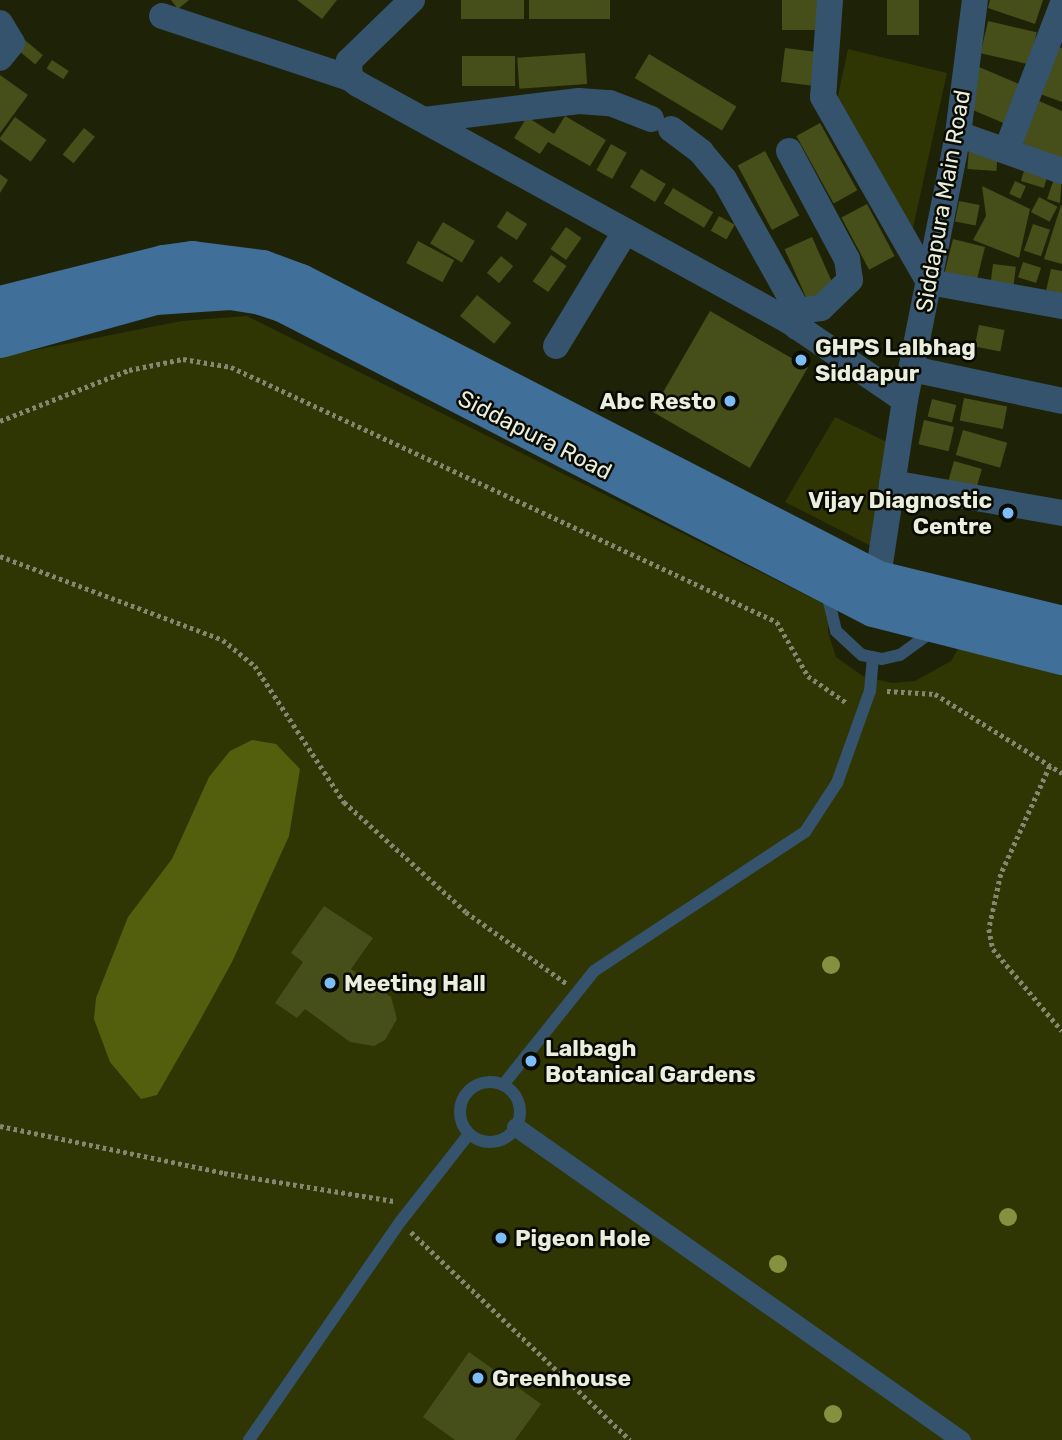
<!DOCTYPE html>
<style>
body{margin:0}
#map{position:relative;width:1062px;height:1440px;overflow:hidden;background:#1e2206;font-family:Rubik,sans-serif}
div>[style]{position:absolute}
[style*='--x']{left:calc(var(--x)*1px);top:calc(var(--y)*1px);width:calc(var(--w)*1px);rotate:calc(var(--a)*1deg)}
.green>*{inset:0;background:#2f3603}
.water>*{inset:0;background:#545f0d}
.building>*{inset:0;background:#464e1a;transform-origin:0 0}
.path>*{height:4.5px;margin-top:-2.25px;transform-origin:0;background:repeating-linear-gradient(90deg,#848871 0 3.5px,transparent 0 7px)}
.service>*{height:12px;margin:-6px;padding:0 6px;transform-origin:6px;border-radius:6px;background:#36536d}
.service>.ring{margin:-6px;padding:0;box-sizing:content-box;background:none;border:12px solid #36536d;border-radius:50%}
.pedestrian>*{height:19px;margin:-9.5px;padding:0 9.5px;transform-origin:9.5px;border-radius:9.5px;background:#36536d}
.minor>*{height:26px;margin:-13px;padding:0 13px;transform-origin:13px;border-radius:13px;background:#36536d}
.secondary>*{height:37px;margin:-18.5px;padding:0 18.5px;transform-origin:18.5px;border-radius:18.5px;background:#406f99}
.trees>*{width:18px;height:18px;margin:-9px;border-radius:50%;background:#84913e}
.dots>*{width:19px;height:19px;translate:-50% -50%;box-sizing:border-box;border:4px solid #090b02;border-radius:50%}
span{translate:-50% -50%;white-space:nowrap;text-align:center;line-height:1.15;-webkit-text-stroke:5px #090b02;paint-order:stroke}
.street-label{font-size:23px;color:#eaeedd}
.poi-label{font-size:23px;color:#eaeedd;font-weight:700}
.left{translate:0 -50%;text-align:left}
.right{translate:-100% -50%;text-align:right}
</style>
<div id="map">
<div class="green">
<i style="clip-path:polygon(848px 49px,947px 73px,911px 237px,834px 114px)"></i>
<i style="clip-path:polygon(247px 316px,828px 606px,828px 632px,836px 657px,863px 676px,892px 683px,915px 681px,951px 661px,961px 644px,1062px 668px,1062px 1440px,0 1440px,0 357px,181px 321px)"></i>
<i style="clip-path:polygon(835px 417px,889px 443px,871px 546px,785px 502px)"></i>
</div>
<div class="water">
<i style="clip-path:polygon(252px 740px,276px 744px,300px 769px,289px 836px,232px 962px,199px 1022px,157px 1095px,141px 1099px,110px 1062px,94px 1019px,96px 998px,128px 917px,172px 859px,209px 777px,230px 751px)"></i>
</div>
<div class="building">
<i style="clip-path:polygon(171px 0,189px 0,178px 9px)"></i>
<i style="clip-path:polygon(297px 0,337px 0,322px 19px)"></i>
<i style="left:461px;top:0;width:63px;height:19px"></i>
<i style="left:529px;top:0;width:81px;height:19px"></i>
<i style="left:782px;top:0;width:40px;height:30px"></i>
<i style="left:887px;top:0;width:32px;height:35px"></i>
<i style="clip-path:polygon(990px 0,1043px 0,1035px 24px,988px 8px)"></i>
<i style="left:988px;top:21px;width:50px;height:33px;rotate:13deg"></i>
<i style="left:20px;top:36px;width:30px;height:12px;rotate:40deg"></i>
<i style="clip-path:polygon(1058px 47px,1062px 48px,1062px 102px,1040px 94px)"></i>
<i style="left:785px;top:48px;width:32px;height:34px;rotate:7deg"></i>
<i style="left:585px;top:53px;width:31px;height:68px;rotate:86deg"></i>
<i style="left:649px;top:54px;width:102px;height:28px;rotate:31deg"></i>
<i style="left:462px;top:56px;width:53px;height:30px"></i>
<i style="left:52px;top:60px;width:20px;height:10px;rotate:33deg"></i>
<i style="left:979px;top:67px;width:47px;height:42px;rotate:23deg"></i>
<i style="clip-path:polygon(0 75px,28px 95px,0 133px)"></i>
<i style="clip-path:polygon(1039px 101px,1062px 111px,1062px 159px,1022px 143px)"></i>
<i style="clip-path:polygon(565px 116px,606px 140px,590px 166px,548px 142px,540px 154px,514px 138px,527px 117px,554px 134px)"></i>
<i style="left:15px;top:117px;width:39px;height:27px;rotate:36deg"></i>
<i style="left:820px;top:123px;width:77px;height:27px;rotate:61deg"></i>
<i style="left:84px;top:128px;width:14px;height:34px;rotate:39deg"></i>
<i style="left:611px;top:144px;width:18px;height:30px;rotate:29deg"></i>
<i style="left:969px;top:147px;width:29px;height:22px;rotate:4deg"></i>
<i style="left:765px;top:151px;width:73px;height:31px;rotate:62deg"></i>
<i style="left:1027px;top:161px;width:24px;height:21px;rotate:17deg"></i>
<i style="left:641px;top:169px;width:29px;height:21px;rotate:31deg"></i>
<i style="clip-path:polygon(1056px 173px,1062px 175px,1060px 203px,1047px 199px)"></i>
<i style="clip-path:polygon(0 174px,8px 180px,0 193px)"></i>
<i style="left:1015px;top:181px;width:12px;height:14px;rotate:24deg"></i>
<i style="clip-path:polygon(982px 186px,1030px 209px,1019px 258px,973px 240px,986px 216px)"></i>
<i style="left:673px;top:188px;width:47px;height:18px;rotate:31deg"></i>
<i style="left:1039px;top:197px;width:21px;height:17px;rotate:28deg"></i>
<i style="left:959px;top:201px;width:21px;height:21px;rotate:11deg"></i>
<i style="left:867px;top:204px;width:59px;height:29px;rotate:62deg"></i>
<i style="clip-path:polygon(1061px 205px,1062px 205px,1062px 264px,1044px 259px)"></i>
<i style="left:507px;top:211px;width:24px;height:19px;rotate:33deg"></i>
<i style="left:719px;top:216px;width:18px;height:17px;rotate:29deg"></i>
<i style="left:443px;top:222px;width:37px;height:25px;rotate:31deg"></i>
<i style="left:1033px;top:224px;width:18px;height:28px;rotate:19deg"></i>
<i style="left:566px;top:227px;width:19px;height:27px;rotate:35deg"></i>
<i style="left:812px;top:237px;width:59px;height:30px;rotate:66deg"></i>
<i style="left:953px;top:239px;width:33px;height:35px;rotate:14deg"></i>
<i style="left:418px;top:241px;width:41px;height:25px;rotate:28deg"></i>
<i style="left:551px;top:255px;width:19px;height:32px;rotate:35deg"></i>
<i style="left:501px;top:256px;width:16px;height:22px;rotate:40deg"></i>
<i style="left:1023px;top:262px;width:19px;height:16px;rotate:18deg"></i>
<i style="left:993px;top:264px;width:23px;height:18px;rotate:7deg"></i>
<i style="clip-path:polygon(1051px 269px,1062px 271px,1062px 295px,1046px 291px)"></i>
<i style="left:477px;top:295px;width:44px;height:27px;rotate:39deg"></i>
<i style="left:710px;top:311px;width:113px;height:116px;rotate:30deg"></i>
<i style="left:979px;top:325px;width:26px;height:22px;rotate:11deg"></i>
<i style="left:964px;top:398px;width:44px;height:23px;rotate:11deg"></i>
<i style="left:932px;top:399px;width:25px;height:18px;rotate:14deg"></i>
<i style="left:924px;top:420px;width:31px;height:25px;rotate:13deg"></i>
<i style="left:963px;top:430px;width:46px;height:26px;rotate:16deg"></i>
<i style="left:954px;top:461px;width:29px;height:20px;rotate:16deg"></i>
<i style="clip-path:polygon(324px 906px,373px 938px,351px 969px,391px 997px,397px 1019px,385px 1040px,374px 1046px,350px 1042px,305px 1009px,297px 1018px,275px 1003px,303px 962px,291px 953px)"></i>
<i style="clip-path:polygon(469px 1352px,541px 1404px,515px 1440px,455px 1440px,423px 1417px)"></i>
</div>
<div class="path">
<i style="--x:0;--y:421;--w:139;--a:-21.6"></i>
<i style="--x:129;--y:370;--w:55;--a:-11.5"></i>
<i style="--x:183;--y:359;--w:49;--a:9.5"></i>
<i style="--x:231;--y:367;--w:603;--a:25.03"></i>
<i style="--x:777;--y:622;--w:62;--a:60.1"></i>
<i style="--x:808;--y:676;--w:47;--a:34.7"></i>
<i style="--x:0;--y:556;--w:238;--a:20.6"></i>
<i style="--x:223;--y:640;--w:41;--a:39.1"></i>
<i style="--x:255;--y:666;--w:163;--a:56.8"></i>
<i style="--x:344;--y:802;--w:164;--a:42"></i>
<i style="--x:466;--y:912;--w:123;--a:35.4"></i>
<i style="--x:887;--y:691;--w:48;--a:3.6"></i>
<i style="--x:935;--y:694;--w:150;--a:31.9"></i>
<i style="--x:1050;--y:766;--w:119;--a:114.4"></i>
<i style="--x:1001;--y:874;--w:56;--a:102.3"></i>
<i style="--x:989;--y:929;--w:20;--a:79"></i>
<i style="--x:993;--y:949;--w:107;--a:49.9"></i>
<i style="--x:0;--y:1126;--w:229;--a:11.8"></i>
<i style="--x:224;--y:1173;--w:172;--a:9.4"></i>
<i style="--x:411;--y:1232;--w:302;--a:43.5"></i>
</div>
<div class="service">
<i style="--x:826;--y:589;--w:43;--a:76.6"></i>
<i style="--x:836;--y:631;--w:35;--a:43"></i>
<i style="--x:862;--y:655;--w:20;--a:11"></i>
<i style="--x:882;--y:659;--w:18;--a:-13"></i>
<i style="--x:900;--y:655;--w:46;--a:-36.1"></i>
<i class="ring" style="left:460px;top:1082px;width:48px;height:48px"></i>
<i style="--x:503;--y:1085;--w:146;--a:-51.4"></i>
<i style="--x:594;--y:971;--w:253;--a:-33.4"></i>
<i style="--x:805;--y:832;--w:59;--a:-56.9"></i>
<i style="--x:837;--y:783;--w:98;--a:-70.3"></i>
<i style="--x:870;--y:691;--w:33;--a:-85"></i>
<i style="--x:249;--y:1440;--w:265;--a:-55.3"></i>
<i style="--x:400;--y:1222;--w:112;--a:-51.9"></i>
</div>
<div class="pedestrian">
<i style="--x:516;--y:1127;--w:544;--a:35.12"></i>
</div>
<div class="minor">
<i style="--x:412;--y:0;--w:88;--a:135.9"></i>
<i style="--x:349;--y:61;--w:17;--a:87"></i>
<i style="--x:350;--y:78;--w:10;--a:37"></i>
<i style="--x:358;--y:84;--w:492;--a:28.8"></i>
<i style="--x:789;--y:321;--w:140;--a:34.3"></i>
<i style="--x:830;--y:0;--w:97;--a:94.1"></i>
<i style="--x:823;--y:97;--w:213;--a:60.2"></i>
<i style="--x:929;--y:282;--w:135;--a:10.2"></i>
<i style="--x:162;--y:16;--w:198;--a:18.3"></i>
<i style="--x:0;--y:23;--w:23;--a:59"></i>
<i style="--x:12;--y:43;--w:19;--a:129"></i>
<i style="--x:424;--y:120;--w:156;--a:-7"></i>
<i style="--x:579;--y:101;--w:31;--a:4"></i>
<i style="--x:610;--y:103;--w:44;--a:21.3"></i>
<i style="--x:671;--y:129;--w:38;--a:37"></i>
<i style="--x:701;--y:152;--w:35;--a:50"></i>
<i style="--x:724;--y:179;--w:151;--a:60.7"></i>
<i style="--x:798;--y:311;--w:16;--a:94"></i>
<i style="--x:958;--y:134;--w:110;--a:19.6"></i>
<i style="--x:1007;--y:149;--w:153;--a:-69"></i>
<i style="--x:789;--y:151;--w:123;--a:61.8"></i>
<i style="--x:847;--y:259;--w:21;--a:82"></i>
<i style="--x:850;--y:280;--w:40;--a:136"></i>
<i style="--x:821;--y:308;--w:23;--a:173"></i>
<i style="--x:556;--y:346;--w:133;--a:-58.8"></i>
<i style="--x:912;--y:369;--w:153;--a:12"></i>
<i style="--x:892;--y:483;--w:173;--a:10"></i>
<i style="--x:875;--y:596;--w:198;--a:-81.3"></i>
<i style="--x:905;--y:400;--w:271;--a:-78.7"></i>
<i style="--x:958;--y:134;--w:135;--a:-82.8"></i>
</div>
<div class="secondary">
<i style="--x:0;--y:304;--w:168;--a:-14.1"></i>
<i style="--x:163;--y:263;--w:29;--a:-8"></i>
<i style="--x:192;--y:259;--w:71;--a:7.3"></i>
<i style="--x:262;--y:268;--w:40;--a:20.2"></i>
<i style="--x:300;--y:282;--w:650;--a:27.2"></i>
<i style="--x:878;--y:579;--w:189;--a:13.7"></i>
<i style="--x:0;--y:339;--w:161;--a:-15.5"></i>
<i style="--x:155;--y:296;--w:75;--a:-3.8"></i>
<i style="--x:230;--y:291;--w:30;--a:9"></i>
<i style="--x:260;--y:296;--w:23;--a:18"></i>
<i style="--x:282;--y:303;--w:665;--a:27.3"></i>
<i style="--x:873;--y:608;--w:195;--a:14.3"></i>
</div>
<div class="trees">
<i style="left:831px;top:965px"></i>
<i style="left:1008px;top:1217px"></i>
<i style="left:778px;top:1264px"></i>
<i style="left:833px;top:1414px"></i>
</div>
<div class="dots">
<i style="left:801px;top:360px;background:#7dbef9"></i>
<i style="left:730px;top:401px;background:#7dbef9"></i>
<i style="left:1008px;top:513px;background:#7dbef9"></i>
<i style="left:330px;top:983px;background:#7dbef9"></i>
<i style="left:531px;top:1061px;background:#7dbef9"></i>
<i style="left:501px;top:1238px;background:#7dbef9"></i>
<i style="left:478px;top:1378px;background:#7dbef9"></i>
</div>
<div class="street-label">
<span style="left:943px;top:201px;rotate:-80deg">Siddapura Main Road</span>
<span style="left:535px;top:435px;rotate:27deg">Siddapura Road</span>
</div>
<div class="poi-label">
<span class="left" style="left:815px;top:360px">GHPS Lalbhag<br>Siddapur</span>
<span class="right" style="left:716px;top:401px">Abc Resto</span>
<span class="right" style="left:992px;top:513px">Vijay Diagnostic<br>Centre</span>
<span class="left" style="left:344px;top:983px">Meeting Hall</span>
<span class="left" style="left:545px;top:1061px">Lalbagh<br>Botanical Gardens</span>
<span class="left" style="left:515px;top:1238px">Pigeon Hole</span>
<span class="left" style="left:492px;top:1378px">Greenhouse</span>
</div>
</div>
